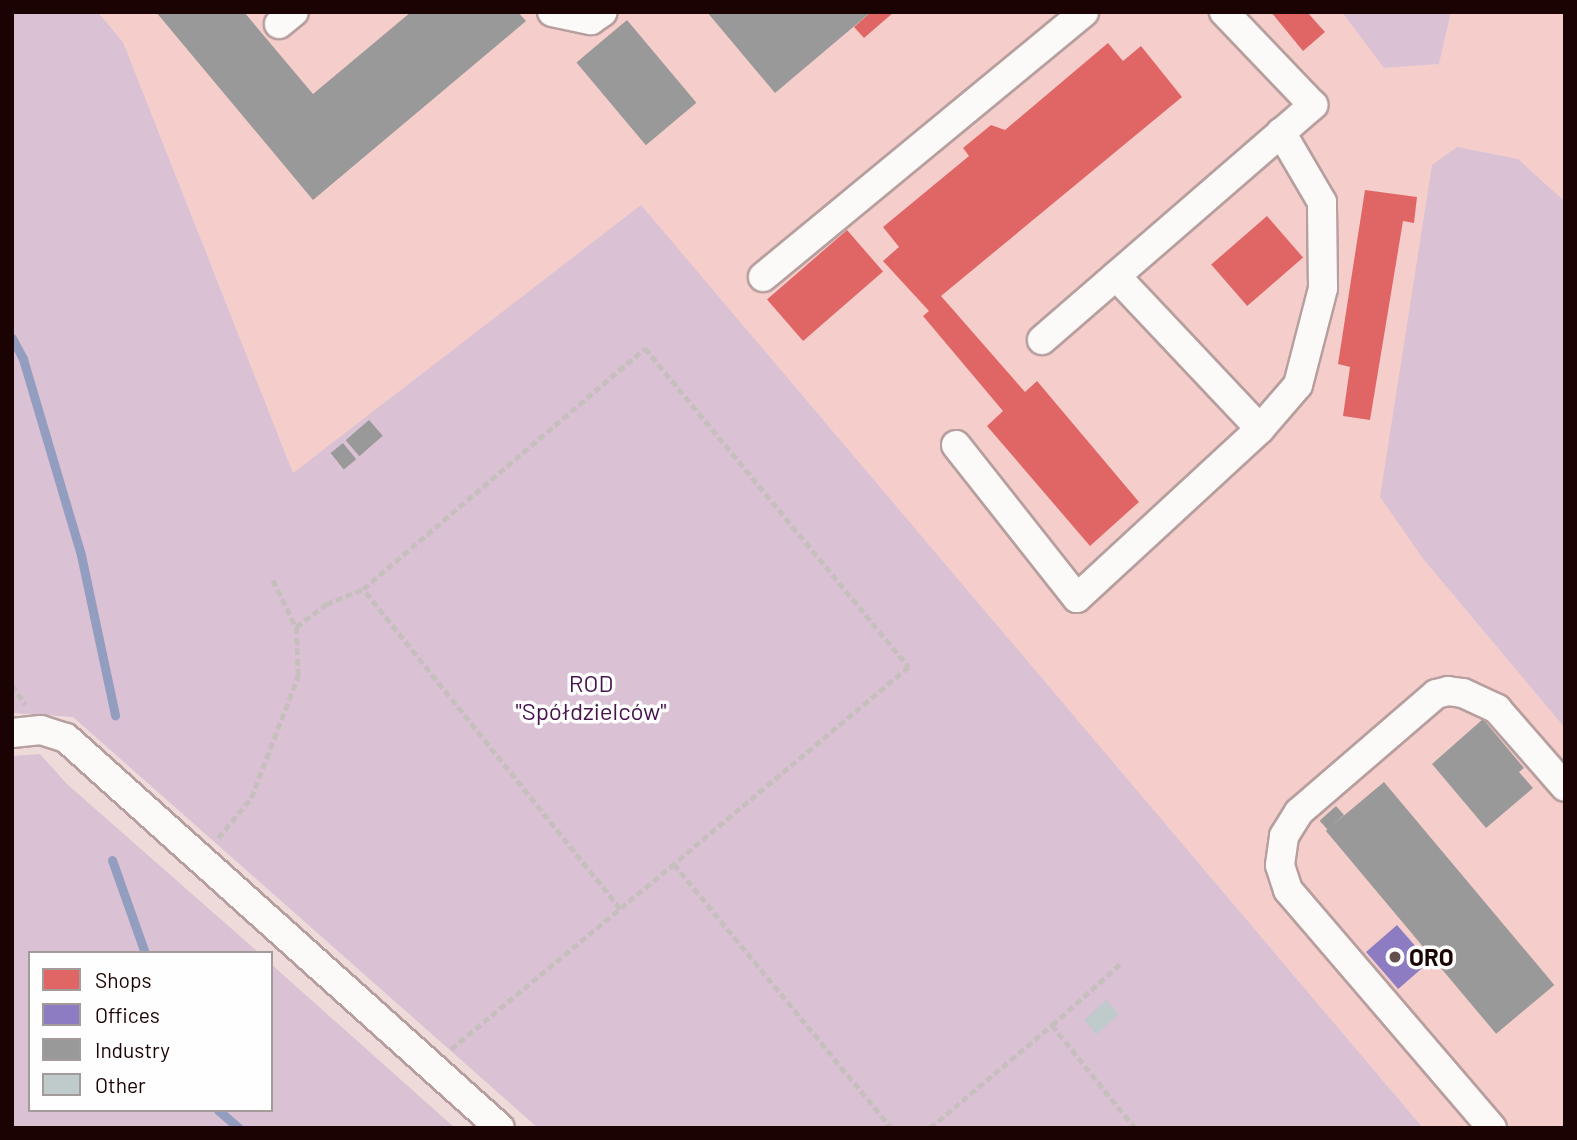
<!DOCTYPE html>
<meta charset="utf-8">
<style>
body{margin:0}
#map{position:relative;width:1577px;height:1140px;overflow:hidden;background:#eedbd9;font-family:Barlow,sans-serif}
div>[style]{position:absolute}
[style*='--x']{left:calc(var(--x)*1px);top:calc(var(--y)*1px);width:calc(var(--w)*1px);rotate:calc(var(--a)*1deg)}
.built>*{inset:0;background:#f5cecb}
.green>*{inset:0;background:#dbc1d4}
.shops>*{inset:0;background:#e06666;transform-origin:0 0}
.offices>*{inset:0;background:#8e7cc3;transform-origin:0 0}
.industry>*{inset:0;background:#999;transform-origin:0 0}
.stream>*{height:9px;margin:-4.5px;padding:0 4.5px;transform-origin:4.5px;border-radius:4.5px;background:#929dc0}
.building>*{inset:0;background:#bfcacb;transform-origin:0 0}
.path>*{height:4.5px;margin-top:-2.25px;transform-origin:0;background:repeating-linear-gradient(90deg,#c6bfbe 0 7px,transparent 0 10.5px)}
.roads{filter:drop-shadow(2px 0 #b69f9e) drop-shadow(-2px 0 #b69f9e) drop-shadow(0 2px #b69f9e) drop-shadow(0 -2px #b69f9e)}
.minor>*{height:28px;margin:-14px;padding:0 14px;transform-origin:14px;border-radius:14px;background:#fcfaf9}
.dots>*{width:19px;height:19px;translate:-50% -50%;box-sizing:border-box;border:4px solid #fefefe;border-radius:50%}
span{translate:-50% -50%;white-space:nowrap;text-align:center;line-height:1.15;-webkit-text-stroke:7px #fefefe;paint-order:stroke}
.park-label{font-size:24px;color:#47134d}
.poi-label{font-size:24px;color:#1b0303;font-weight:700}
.left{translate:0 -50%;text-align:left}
.frame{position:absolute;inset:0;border:14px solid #1b0303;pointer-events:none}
.legend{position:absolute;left:28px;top:951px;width:245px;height:161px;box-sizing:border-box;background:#fefefe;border:2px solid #a39a9a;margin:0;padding:9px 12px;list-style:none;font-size:21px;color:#1b0303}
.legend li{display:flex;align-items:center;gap:14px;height:35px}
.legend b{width:35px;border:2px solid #a39a9a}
</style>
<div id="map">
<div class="built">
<i style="clip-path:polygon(99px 12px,1342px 12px,1385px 68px,1439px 64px,1451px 12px,1565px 12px,1565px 526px,1424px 560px,1565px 728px,1565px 1128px,1423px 1128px,641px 206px,293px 473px,123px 42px)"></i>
</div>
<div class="green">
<i style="clip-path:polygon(12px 12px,98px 12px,123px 42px,293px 473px,641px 205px,1423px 1128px,538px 1128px,73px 717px,12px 713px)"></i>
<i style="clip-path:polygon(1342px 12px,1451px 12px,1439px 64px,1384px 68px)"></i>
<i style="clip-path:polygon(1457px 147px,1518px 159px,1565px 202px,1565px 728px,1424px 560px,1380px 497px,1432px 165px)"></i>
<i style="clip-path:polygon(40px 754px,67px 784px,259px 953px,30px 953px,30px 1110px,271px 1110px,271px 964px,455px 1128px,12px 1128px,12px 756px)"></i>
</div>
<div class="shops">
<i style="clip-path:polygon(871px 12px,894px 12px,864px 38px,854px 27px)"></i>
<i style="clip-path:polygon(1271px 12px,1307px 12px,1325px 32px,1303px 51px)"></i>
<i style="clip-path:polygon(1108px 43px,1123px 61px,1141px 46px,1182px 97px,941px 296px,1025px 392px,1037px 381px,1139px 502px,1090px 546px,987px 426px,1003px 411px,923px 316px,929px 311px,883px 261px,899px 247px,883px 227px,969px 156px,963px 148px,991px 125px,1005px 130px)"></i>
<i style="clip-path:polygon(1365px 190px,1417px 197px,1414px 223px,1403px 221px,1370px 420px,1343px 416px,1350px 367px,1338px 364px)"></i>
<i style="left:1267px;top:216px;width:55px;height:74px;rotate:49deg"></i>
<i style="left:847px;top:230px;width:55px;height:106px;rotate:49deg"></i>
</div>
<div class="offices">
<i style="left:1397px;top:925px;width:49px;height:41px;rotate:49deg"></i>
</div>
<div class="industry">
<i style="clip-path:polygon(156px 12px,244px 12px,313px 94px,411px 12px,518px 12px,526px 21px,313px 200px)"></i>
<i style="clip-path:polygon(707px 12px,871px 12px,775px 93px)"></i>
<i style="left:627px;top:20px;width:108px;height:66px;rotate:50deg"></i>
<i style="left:369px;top:420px;width:21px;height:31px;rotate:49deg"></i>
<i style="left:343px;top:443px;width:21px;height:16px;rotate:51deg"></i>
<i style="clip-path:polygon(1483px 719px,1524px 768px,1519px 772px,1533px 788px,1486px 828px,1432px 764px)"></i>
<i style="left:1384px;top:782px;width:265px;height:76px;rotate:50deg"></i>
<i style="left:1336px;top:806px;width:12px;height:22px;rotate:48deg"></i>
</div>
<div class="stream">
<i style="--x:12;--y:338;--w:24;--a:62"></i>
<i style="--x:23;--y:359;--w:204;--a:73.5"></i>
<i style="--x:81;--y:555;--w:164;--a:78"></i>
<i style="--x:112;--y:860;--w:99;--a:70.5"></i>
<i style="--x:218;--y:1110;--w:28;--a:41"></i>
</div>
<div class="building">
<i style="left:1106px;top:1000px;width:19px;height:30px;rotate:47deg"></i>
</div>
<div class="path">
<i style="--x:273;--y:580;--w:52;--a:63.9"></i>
<i style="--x:12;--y:685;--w:24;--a:55"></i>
<i style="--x:218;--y:838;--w:52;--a:-50.5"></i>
<i style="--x:251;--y:798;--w:131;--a:-68.9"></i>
<i style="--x:298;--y:676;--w:49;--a:-92.3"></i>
<i style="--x:296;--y:627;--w:38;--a:-37"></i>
<i style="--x:326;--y:604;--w:40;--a:-22"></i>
<i style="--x:620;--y:909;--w:410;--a:-128.8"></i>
<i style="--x:363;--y:589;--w:371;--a:-40.5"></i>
<i style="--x:645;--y:348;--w:414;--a:50.4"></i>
<i style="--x:909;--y:667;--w:307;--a:140"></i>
<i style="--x:674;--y:864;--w:342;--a:50.5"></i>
<i style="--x:1052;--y:1025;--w:91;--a:-41.9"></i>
<i style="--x:451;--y:1049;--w:290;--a:-39.7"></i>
<i style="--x:930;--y:1128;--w:160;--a:-40.2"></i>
<i style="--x:1052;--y:1025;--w:132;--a:51.1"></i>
</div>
<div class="roads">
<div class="minor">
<i style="--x:552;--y:12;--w:40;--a:12"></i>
<i style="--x:591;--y:20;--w:14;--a:-34"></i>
<i style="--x:279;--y:24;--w:19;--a:-39"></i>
<i style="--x:1116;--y:276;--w:210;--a:46.7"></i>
<i style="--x:763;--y:277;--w:416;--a:-39.5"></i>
<i style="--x:1042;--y:340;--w:359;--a:-40.9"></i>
<i style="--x:1313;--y:105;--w:129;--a:-133.7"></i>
<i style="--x:956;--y:445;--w:195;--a:51.7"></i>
<i style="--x:1077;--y:598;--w:249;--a:-42.7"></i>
<i style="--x:1260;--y:429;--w:58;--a:-49.2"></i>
<i style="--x:1298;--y:385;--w:100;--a:-75.5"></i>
<i style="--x:1323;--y:288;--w:86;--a:-90.7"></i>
<i style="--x:1322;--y:202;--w:81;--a:-120.4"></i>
<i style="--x:12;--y:733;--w:29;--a:-6"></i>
<i style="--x:41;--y:730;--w:26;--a:18"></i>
<i style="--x:66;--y:738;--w:583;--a:41.94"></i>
<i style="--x:1492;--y:1128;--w:313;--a:-130.6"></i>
<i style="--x:1288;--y:890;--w:26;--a:-108"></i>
<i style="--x:1280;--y:865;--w:29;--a:-82"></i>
<i style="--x:1284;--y:836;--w:28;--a:-58"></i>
<i style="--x:1299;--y:812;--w:181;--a:-40.7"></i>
<i style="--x:1436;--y:694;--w:12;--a:-14"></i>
<i style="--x:1448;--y:691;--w:15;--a:8"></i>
<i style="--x:1463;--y:693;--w:38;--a:25"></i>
<i style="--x:1497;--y:709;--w:103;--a:48.9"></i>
</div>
</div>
<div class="dots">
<i style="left:1395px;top:957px;background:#654f4e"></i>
</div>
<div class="park-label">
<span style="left:591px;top:697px">ROD<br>"Spółdzielców"</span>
</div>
<div class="poi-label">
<span class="left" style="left:1409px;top:957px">ORO</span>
</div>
<div class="frame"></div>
<ul class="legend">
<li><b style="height:19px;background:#e06666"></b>Shops</li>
<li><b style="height:19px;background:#8e7cc3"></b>Offices</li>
<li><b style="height:19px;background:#999"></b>Industry</li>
<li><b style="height:19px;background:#bfcacb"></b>Other</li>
</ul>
</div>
